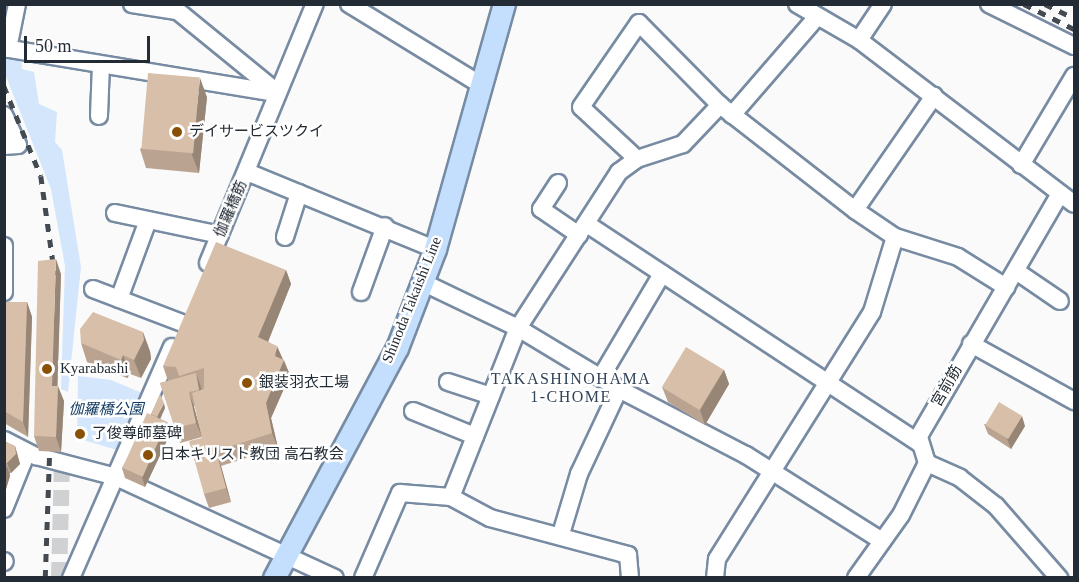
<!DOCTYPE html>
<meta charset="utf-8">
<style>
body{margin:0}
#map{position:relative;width:1079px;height:582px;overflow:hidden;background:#fafafa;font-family:"Times New Roman","Noto Sans JP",serif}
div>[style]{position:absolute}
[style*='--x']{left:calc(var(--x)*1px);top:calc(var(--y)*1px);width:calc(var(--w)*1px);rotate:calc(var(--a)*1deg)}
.green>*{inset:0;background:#d4e6fb}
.minor-tunnel>*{height:16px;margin-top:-8px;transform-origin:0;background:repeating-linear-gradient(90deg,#cfd1d2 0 16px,transparent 0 24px)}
.roads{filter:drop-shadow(2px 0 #778ba2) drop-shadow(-2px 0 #778ba2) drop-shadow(0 2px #778ba2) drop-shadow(0 -2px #778ba2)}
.minor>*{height:16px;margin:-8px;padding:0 8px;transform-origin:8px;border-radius:8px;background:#fff}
.major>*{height:21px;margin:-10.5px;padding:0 10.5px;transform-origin:10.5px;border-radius:10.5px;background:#c4dffd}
.rail>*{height:4.5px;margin-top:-2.25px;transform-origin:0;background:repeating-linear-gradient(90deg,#434a51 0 8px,transparent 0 16px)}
.wall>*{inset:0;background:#baa491}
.shaded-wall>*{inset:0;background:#978676}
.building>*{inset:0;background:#d8bfa9;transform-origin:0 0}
.dots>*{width:16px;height:16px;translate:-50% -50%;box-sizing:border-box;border:3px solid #fff;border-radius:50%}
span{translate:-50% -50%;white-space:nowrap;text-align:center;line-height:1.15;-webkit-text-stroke:5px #fff;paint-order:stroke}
.poi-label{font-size:15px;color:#232b34}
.left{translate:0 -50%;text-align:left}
.street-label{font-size:15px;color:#232b34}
.park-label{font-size:15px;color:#0f375e;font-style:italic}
.neighbourhood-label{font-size:16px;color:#324458;letter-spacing:1.5px}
.frame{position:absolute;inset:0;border:6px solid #232b34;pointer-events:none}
.scale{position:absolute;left:24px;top:36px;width:126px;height:27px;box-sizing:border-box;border:3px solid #232b34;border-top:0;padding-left:8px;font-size:18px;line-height:21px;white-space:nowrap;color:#232b34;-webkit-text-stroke:4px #fff;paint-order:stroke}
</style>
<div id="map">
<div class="green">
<i style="clip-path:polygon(5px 57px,21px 58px,22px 69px,34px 72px,39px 104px,57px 112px,55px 142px,62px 150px,81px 267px,68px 392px,61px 389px,65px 266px,51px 189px,5px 74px)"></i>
<i style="clip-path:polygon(78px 376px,111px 380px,142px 393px,117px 450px,77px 438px)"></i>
</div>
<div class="minor-tunnel">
<i style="--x:59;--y:578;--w:116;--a:-88.5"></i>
</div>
<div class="roads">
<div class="minor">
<i style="--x:132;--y:4;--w:45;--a:9"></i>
<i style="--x:169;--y:4;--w:139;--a:39.2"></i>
<i style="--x:349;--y:4;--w:155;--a:31.5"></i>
<i style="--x:797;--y:4;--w:72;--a:30.1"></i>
<i style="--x:859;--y:40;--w:270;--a:37.3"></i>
<i style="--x:989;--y:4;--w:95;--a:26.3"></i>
<i style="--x:859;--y:40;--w:43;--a:-56.3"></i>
<i style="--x:4;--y:48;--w:277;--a:9.4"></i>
<i style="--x:8;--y:49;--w:46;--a:-78.7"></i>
<i style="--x:4;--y:115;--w:33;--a:65"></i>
<i style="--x:18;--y:145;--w:14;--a:176"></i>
<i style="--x:732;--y:115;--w:130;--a:-49.1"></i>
<i style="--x:99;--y:116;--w:51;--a:-87.8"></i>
<i style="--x:637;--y:159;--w:76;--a:-137.1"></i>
<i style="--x:581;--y:107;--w:102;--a:-55.4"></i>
<i style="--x:639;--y:23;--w:115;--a:45.4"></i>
<i style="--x:720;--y:105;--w:171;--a:37.9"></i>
<i style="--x:855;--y:210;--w:48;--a:34"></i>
<i style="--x:895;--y:237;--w:66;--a:17.6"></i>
<i style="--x:958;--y:257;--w:57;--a:32"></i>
<i style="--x:1021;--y:165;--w:104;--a:-59.2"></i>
<i style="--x:247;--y:172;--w:203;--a:22.3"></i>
<i style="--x:558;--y:183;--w:31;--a:123"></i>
<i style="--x:541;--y:209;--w:46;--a:34.4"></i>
<i style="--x:855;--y:210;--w:139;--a:-55.3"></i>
<i style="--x:115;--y:213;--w:107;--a:11.8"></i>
<i style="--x:587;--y:224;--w:398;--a:33.4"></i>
<i style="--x:285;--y:237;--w:46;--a:-72.3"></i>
<i style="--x:4;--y:246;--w:46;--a:90"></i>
<i style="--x:208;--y:263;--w:280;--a:-67.6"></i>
<i style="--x:1016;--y:271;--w:53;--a:34.3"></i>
<i style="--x:422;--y:282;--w:106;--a:25.6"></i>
<i style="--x:518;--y:328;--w:118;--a:31.1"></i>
<i style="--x:619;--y:389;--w:143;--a:27.5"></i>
<i style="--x:746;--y:455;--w:161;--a:32.3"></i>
<i style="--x:93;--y:289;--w:95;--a:20.9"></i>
<i style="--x:361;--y:292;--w:70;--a:-70"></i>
<i style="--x:119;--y:299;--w:84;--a:-69.8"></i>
<i style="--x:971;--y:344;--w:118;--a:29"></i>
<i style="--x:601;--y:377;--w:120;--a:-59.4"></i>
<i style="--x:448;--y:382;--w:45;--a:18"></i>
<i style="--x:413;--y:411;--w:67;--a:22"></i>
<i style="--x:4;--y:440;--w:36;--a:27"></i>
<i style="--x:36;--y:456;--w:83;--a:14.7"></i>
<i style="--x:116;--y:477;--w:241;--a:24.8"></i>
<i style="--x:927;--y:463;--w:36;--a:24"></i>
<i style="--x:960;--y:478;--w:46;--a:37.9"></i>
<i style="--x:996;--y:506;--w:96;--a:48.8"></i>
<i style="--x:451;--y:497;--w:182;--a:-68.4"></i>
<i style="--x:518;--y:328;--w:186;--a:-57.1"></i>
<i style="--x:619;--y:172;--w:22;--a:-36"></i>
<i style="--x:637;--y:159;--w:48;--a:-18.1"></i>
<i style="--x:683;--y:144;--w:54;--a:-46.5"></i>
<i style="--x:4;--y:509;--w:61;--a:-68"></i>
<i style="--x:561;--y:534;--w:63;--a:-73.3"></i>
<i style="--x:579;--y:474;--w:94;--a:-64.8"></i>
<i style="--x:4;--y:562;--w:1;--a:-45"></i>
<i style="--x:71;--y:578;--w:252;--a:-66.4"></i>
<i style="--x:363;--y:578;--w:93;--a:-66.5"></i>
<i style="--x:400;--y:493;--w:51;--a:4.5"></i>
<i style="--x:451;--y:497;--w:44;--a:28.3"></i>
<i style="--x:490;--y:518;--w:143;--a:15"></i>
<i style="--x:628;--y:555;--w:23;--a:85"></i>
<i style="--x:715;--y:578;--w:19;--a:-84"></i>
<i style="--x:717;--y:559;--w:292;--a:-57.9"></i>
<i style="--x:872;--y:312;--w:78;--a:-73"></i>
<i style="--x:856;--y:578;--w:77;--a:-54.5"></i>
<i style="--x:901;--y:515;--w:58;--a:-63.4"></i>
<i style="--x:927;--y:463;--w:28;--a:-107"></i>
<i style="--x:919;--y:436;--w:279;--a:-59.8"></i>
</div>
<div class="major">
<i style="--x:274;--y:578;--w:261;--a:-61.9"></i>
<i style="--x:397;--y:348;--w:106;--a:-69"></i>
<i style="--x:435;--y:249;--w:255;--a:-74.3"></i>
</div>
</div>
<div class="rail">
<i style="--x:1024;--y:4;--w:56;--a:26.6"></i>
<i style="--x:1045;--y:4;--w:32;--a:26"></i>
<i style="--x:4;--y:86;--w:97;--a:67.7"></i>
<i style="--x:41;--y:176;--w:100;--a:82"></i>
<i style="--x:45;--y:578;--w:144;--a:-88"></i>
</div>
<div class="wall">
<i style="clip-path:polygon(207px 97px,199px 173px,146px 168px,140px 149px)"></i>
<i style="clip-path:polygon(286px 270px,291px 284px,268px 341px,282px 360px,284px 360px,290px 375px,271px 418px,278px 448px,221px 466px,231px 502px,209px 508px,204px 494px,202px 438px,195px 406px,194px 407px,202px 437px,180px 443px,160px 383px,168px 381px,163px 366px)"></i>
<i style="clip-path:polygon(61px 274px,57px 386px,64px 401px,61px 452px,39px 451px,34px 436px)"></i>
<i style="clip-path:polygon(4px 302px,27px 302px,32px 317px,28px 437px,4px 423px)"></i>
<i style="clip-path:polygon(81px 343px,150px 351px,151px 359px,141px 378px,130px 374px,127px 378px,87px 362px)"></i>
<i style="clip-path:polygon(724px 370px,729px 384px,705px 425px,668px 402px,662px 387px)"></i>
<i style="clip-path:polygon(165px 408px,160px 419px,167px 422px,171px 432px,145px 487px,125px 478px,122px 468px,151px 414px)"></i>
<i style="clip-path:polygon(984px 424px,1025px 426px,1011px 449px,988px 434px)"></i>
<i style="clip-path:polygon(4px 441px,15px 446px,20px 464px,11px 473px,9px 472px,10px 476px,6px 489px,5px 488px,6px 493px,4px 496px)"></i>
</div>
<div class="shaded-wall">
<i style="clip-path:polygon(200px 78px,207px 97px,199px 173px,192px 155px)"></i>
<i style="clip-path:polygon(56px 259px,61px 274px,57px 401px,52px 386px)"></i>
<i style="clip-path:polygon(286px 270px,291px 284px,264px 352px,258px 337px)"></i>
<i style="clip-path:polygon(27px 302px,32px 317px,28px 437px,23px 422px)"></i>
<i style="clip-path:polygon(143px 332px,150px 351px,151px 359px,141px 378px,134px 360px)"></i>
<i style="clip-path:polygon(277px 346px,290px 375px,271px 418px,278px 448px,272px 433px,266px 403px)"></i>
<i style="clip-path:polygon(123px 355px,130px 374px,127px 378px,121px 360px)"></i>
<i style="clip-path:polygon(724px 370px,729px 384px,705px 425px,700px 410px)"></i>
<i style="clip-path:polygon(196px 373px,201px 387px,204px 404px,199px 390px)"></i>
<i style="clip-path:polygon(58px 386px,64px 401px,61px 452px,56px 437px)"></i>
<i style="clip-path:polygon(189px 392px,194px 407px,202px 437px,196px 423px)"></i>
<i style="clip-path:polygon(164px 403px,165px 408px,157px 426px,155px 421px)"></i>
<i style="clip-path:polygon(1022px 416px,1025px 426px,1011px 449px,1007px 439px)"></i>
<i style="clip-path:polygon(167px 422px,171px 432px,145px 487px,142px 477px)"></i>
<i style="clip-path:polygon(15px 446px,20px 464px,11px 473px,7px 463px)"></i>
<i style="clip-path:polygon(216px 451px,221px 466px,231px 502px,226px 488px)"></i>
<i style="clip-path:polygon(7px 466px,10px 476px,6px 489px,4px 486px,4px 472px)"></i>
</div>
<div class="building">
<i style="left:148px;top:73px;width:52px;height:76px;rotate:5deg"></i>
<i style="clip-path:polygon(216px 242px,286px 270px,258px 337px,277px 346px,275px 356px,284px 360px,266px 403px,272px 433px,216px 451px,226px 488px,204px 494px,189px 441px,202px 438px,192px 393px,204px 389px,204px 368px,179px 376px,176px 367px,163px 366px)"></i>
<i style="clip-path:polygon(56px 259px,52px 386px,58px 386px,56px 437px,34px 436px,38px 261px)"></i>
<i style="clip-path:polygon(4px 302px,27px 302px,23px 422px,4px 411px)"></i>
<i style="clip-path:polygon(93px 312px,143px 332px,144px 340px,134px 360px,123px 355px,121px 360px,81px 343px,80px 329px)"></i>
<i style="left:686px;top:347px;width:44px;height:47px;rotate:31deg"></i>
<i style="clip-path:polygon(196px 373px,199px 390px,189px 392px,196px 423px,175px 428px,160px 383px)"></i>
<i style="clip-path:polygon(160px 394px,164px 403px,157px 417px,151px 414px)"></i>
<i style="left:999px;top:402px;width:27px;height:27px;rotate:31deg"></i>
<i style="left:147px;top:413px;width:22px;height:60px;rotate:24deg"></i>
<i style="clip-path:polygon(4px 441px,15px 446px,16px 454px,7px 463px,4px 461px)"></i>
</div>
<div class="dots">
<i style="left:177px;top:132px;background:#8a5106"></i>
<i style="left:47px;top:369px;background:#8a5106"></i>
<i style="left:247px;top:383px;background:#8a5106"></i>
<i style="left:80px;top:434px;background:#8a5106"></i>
<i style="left:148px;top:455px;background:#8a5106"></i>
</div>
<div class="poi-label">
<span class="left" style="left:189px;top:132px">デイサービスツクイ</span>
<span class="left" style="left:60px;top:369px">Kyarabashi</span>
<span class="left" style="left:259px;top:383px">銀装羽衣工場</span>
<span class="left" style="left:92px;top:434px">了俊尊師墓碑</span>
<span class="left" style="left:160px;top:455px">日本キリスト教団 高石教会</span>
</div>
<div class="street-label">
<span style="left:231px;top:209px;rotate:-67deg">伽羅橋筋</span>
<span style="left:412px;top:300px;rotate:-68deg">Shinoda Takaishi Line</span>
<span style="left:947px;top:386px;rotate:-60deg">宮前筋</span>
</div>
<div class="park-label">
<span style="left:106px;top:410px">伽羅橋公園</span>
</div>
<div class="neighbourhood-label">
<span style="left:571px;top:388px">TAKASHINOHAMA<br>1-CHOME</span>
</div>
<div class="frame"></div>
<div class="scale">50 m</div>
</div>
